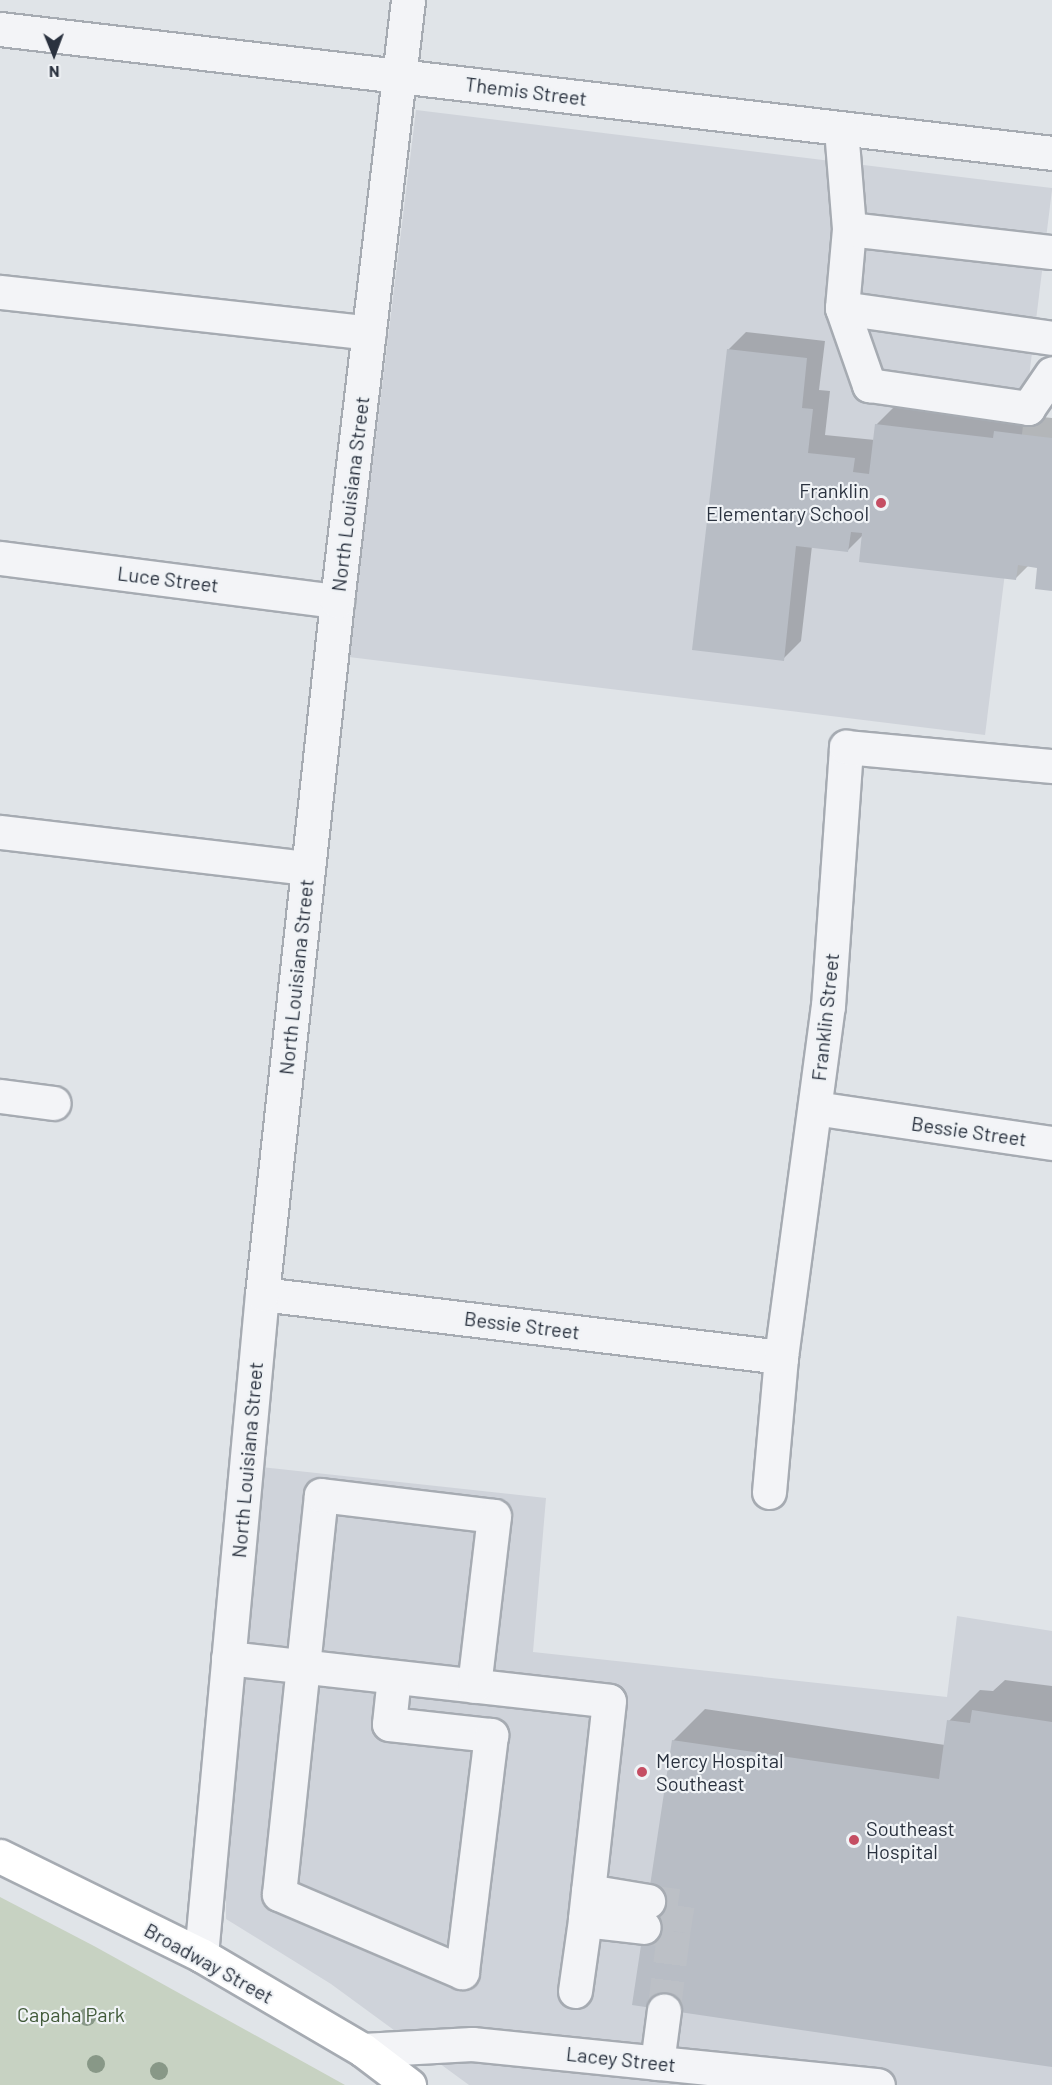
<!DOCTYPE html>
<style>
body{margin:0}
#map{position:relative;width:1052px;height:2085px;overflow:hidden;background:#e0e4e8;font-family:Barlow,sans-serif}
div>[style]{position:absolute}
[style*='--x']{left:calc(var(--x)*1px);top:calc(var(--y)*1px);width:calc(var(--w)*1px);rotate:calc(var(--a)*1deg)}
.built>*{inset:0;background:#cfd3da;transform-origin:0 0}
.green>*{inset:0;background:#c7d2c2}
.shadow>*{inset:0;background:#0003}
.building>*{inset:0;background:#b8bdc5}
.minor-tunnel>*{height:33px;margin-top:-16.5px;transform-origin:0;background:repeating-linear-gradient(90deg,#bcc0c6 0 33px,transparent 0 49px)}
.roads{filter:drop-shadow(2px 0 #a6abb2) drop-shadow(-2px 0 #a6abb2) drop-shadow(0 2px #a6abb2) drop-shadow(0 -2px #a6abb2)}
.minor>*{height:33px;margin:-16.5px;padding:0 16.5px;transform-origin:16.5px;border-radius:16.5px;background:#f3f4f7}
.major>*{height:33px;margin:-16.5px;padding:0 16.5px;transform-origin:16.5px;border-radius:16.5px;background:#fff}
.trees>*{width:18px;height:18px;margin:-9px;border-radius:50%;background:#889887}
.dots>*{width:16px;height:16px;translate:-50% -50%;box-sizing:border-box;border:3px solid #f0f3f6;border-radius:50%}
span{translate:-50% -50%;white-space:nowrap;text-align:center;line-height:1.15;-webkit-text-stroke:4.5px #f0f3f6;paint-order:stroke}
.street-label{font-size:20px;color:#2a323f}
.poi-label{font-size:20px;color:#2a323f}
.right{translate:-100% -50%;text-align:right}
.left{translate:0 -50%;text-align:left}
.park-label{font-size:20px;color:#405938}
.north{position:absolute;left:24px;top:24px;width:60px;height:60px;-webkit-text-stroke:4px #f0f3f6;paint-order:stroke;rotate:179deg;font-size:16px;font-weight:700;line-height:24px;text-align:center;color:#2a323f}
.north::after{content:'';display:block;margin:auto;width:21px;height:27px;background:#2a323f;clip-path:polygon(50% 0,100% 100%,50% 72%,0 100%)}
</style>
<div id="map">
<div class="built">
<i style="left:416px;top:110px;width:641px;height:551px;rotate:7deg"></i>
<i style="clip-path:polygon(261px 1467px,546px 1498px,533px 1652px,947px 1697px,957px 1616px,1052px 1631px,1052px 2085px,469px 2085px,331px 1984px,226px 1919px,226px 1847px)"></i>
</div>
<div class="green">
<i style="clip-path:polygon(0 1897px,94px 1946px,345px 2085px,0 2085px)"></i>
</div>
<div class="shadow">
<i style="clip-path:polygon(746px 332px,825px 341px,819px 390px,830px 391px,825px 435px,875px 440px,876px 425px,894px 407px,1008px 420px,1014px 414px,1052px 418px,1052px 590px,1038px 566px,1029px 565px,1016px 578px,864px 534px,848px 550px,812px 546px,801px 641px,783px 659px,728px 350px)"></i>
<i style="clip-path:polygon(1005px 1680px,1052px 1686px,1052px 2065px,673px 1741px,705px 1709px,945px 1745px,949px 1721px,980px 1690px,993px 1691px)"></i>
</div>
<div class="building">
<i style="clip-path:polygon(727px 349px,807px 358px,802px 408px,813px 409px,808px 453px,855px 458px,853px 472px,869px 474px,875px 424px,993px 438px,994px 431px,1052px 438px,1052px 591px,1035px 589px,1037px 568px,1018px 565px,1016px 580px,859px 562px,862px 533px,851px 532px,848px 552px,796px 546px,784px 661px,692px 650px)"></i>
<i style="clip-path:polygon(972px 1710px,1052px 1722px,1052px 2067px,632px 2005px,672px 1740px,939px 1779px,947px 1720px,970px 1723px)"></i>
</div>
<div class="minor-tunnel">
<i style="--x:648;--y:1901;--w:30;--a:8"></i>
<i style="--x:678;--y:1905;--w:26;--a:99"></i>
<i style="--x:644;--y:1927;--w:30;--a:8"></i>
<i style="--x:674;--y:1931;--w:80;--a:97.2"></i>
</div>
<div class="roads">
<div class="minor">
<i style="--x:0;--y:29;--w:1059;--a:6.72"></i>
<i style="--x:841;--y:129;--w:100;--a:85.4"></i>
<i style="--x:849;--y:229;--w:79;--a:95.1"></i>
<i style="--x:842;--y:308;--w:82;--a:70.7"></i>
<i style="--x:869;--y:385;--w:161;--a:8.2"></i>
<i style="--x:1028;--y:408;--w:42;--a:-55.6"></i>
<i style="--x:849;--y:229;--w:204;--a:6.5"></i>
<i style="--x:0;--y:292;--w:371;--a:6.3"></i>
<i style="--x:842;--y:308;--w:212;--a:8.1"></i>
<i style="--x:0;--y:558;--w:340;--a:7.3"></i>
<i style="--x:0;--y:832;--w:310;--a:6.7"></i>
<i style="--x:0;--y:1096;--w:54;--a:7.4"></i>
<i style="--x:815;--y:1108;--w:240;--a:8.4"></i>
<i style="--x:262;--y:1294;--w:523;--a:6.92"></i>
<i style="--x:769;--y:1492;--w:136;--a:-84.9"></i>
<i style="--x:781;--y:1357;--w:354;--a:-82.4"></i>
<i style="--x:828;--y:1006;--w:260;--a:-86"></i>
<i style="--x:846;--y:747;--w:207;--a:5.3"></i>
<i style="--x:228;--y:1658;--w:383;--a:6.4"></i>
<i style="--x:609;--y:1701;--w:220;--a:96.3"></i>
<i style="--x:585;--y:1920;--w:59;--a:6.8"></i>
<i style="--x:394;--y:1677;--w:47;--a:96.1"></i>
<i style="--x:389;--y:1724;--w:103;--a:6.2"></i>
<i style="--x:491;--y:1735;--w:239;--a:97"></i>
<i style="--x:462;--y:1972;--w:199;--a:-156.9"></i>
<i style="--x:279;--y:1894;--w:401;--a:-84"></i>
<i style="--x:321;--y:1495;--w:174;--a:6.9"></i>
<i style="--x:494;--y:1516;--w:171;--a:96.7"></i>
<i style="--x:588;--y:1891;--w:61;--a:9.5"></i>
<i style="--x:201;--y:1955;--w:664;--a:-84.73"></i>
<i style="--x:262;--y:1294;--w:697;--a:-83.82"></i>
<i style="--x:337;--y:601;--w:605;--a:-83.26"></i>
<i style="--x:575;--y:1991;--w:72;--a:-82"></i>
<i style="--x:363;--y:2050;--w:109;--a:-3.2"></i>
<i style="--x:472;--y:2044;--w:408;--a:5.8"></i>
<i style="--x:657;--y:2063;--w:53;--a:-82.5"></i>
</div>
<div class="major">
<i style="--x:0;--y:1856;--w:224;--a:26.2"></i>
<i style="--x:201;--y:1955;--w:188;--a:30.4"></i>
<i style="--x:363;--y:2050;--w:58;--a:37.3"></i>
</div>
</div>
<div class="trees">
<i style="left:87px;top:2017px"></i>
<i style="left:96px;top:2064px"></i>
<i style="left:159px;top:2071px"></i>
</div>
<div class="dots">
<i style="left:881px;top:503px;background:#c54e63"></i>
<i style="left:642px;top:1772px;background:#c54e63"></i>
<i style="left:854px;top:1840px;background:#c54e63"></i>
</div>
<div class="street-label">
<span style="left:526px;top:91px;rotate:7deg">Themis Street</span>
<span style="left:350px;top:494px;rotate:-83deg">North Louisiana Street</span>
<span style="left:168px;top:579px;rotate:7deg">Luce Street</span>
<span style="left:296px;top:977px;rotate:-84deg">North Louisiana Street</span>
<span style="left:825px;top:1017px;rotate:-84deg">Franklin Street</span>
<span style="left:969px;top:1131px;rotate:8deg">Bessie Street</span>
<span style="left:522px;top:1325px;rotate:7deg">Bessie Street</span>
<span style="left:247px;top:1460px;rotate:-85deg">North Louisiana Street</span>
<span style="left:209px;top:1963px;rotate:29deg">Broadway Street</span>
<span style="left:621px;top:2059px;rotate:6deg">Lacey Street</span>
</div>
<div class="poi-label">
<span class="right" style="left:869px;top:502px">Franklin<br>Elementary School</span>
<span class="left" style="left:656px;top:1772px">Mercy Hospital<br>Southeast</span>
<span class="left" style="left:866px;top:1840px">Southeast<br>Hospital</span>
</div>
<div class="park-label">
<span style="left:71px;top:2014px">Capaha Park</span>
</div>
<div class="north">N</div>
</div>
